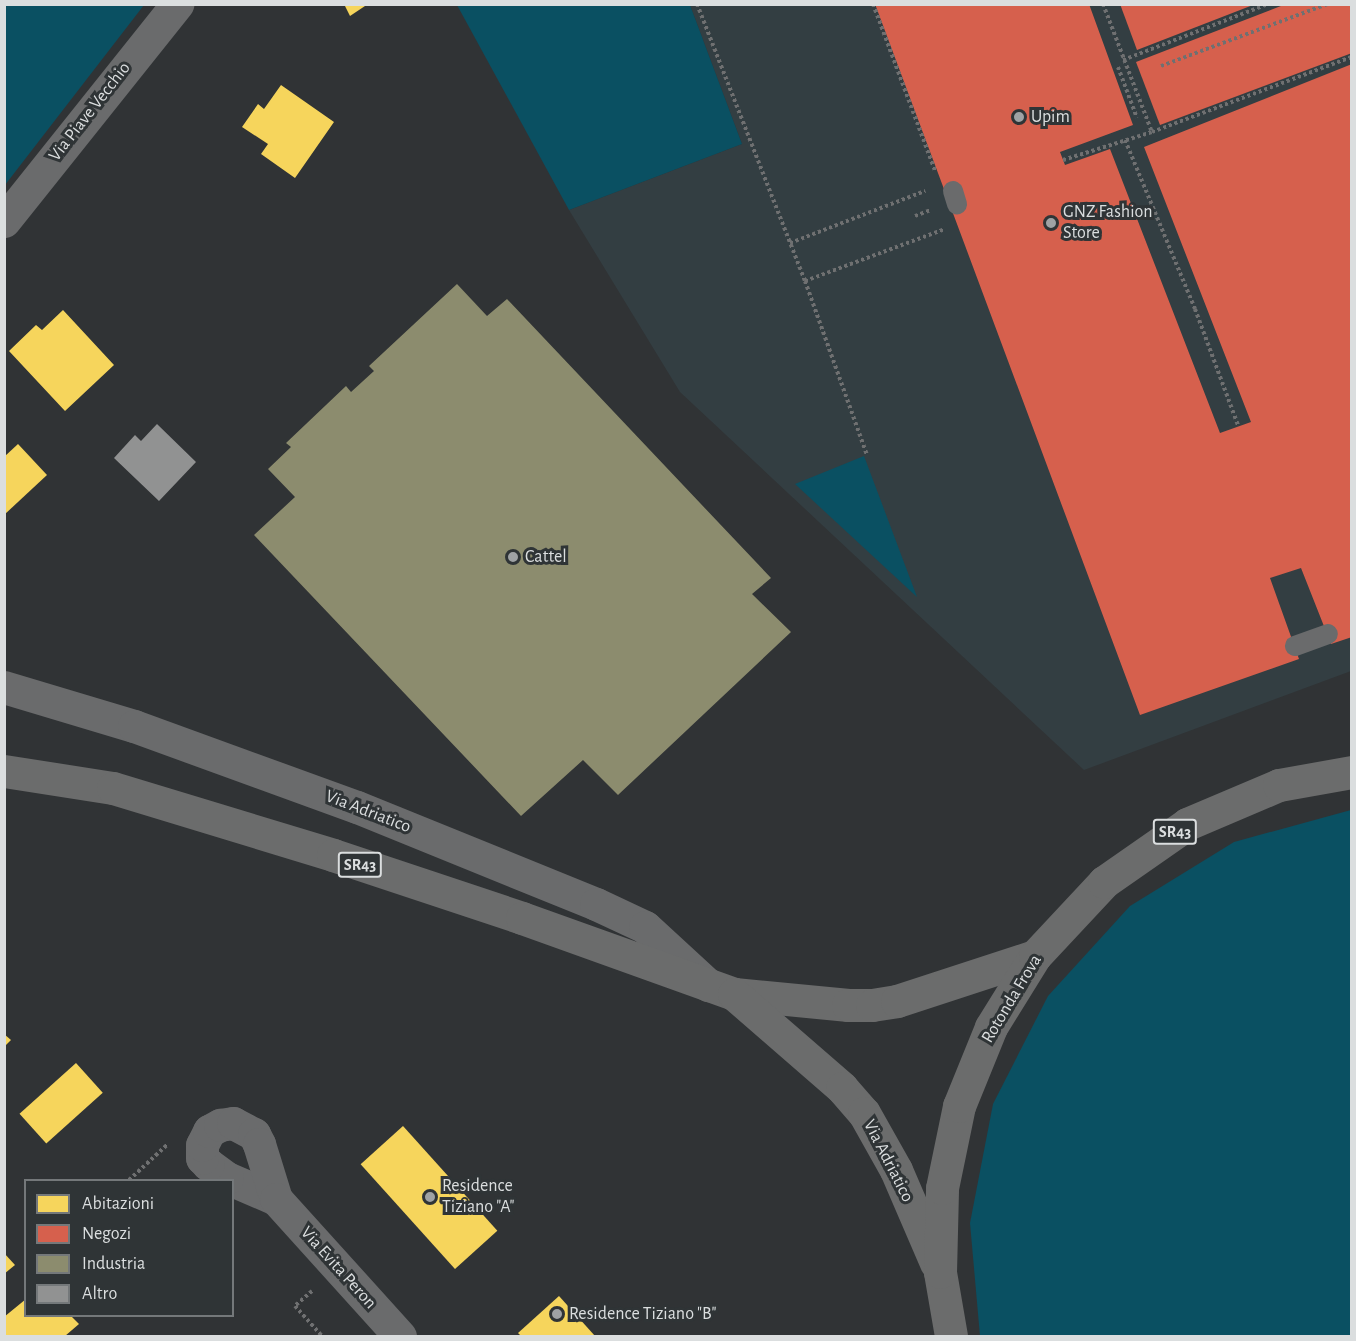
<!DOCTYPE html>
<style>
body{margin:0}
#map{position:relative;width:1356px;height:1341px;overflow:hidden;background:#303335;font-family:"Alegreya Sans",sans-serif}
div>[style]{position:absolute}
[style*='--x']{left:calc(var(--x)*1px);top:calc(var(--y)*1px);width:calc(var(--w)*1px);rotate:calc(var(--a)*1deg)}
.built>*{inset:0;background:#333e42}
.green>*{inset:0;background:#0a5062}
.homes>*{inset:0;background:#f6d55c;transform-origin:0 0}
.shops>*{inset:0;background:#d6604d}
.industry>*{inset:0;background:#8c8c6e}
.building>*{inset:0;background:#919292}
.path>*{height:4px;margin-top:-2px;transform-origin:0;background:repeating-linear-gradient(90deg,#6f7071 0 3px,transparent 0 6px)}
.service>*{height:20px;margin:-10px;padding:0 10px;transform-origin:10px;border-radius:10px;background:#6a6b6c}
.minor>*{height:33px;margin:-16.5px;padding:0 16.5px;transform-origin:16.5px;border-radius:16.5px;background:#6a6b6c}
.tertiary>*{height:33px;margin:-16.5px;padding:0 16.5px;transform-origin:16.5px;border-radius:16.5px;background:#6a6b6c}
.primary>*{height:33px;margin:-16.5px;padding:0 16.5px;transform-origin:16.5px;border-radius:16.5px;background:#6b6c6c}
.dots>*{width:16px;height:16px;translate:-50% -50%;box-sizing:border-box;border:3px solid #2f3436;border-radius:50%}
span{translate:-50% -50%;white-space:nowrap;text-align:center;line-height:1.15;-webkit-text-stroke:6px #2f3436;paint-order:stroke}
.shield-label span{padding:2px 4px;background:#2f3436;border:2px solid;border-radius:4px;-webkit-text-stroke-width:0}
.shield-label{font-size:16px;color:#dbdedf;font-weight:700}
.street-label{font-size:18px;color:#dbdedf}
.poi-label{font-size:18px;color:#dbdedf}
.left{translate:0 -50%;text-align:left}
.frame{position:absolute;inset:0;border:6px solid #dbdedf;pointer-events:none}
.legend{position:absolute;left:24px;top:1179px;width:210px;height:138px;box-sizing:border-box;background:#2f3436;border:2px solid #74787a;margin:0;padding:8px 10px;list-style:none;font-size:18px;color:#dbdedf}
.legend li{display:flex;align-items:center;gap:12px;height:30px}
.legend b{width:30px;border:2px solid #74787a}
</style>
<div id="map">
<div class="built">
<i style="clip-path:polygon(690px 5px,1351px 5px,1351px 671px,1084px 770px,680px 392px,569px 210px,742px 144px)"></i>
</div>
<div class="green">
<i style="clip-path:polygon(5px 4px,144px 5px,5px 185px,4px 5px)"></i>
<i style="clip-path:polygon(457px 5px,690px 5px,742px 144px,569px 210px)"></i>
<i style="clip-path:polygon(864px 456px,917px 597px,795px 484px)"></i>
<i style="clip-path:polygon(1351px 810px,1351px 1336px,980px 1336px,970px 1223px,993px 1104px,1048px 996px,1130px 906px,1234px 842px)"></i>
</div>
<div class="homes">
<i style="clip-path:polygon(344px 4px,368px 4px,350px 16px)"></i>
<i style="clip-path:polygon(281px 85px,334px 122px,295px 178px,261px 154px,268px 144px,242px 127px,258px 104px,264px 109px)"></i>
<i style="clip-path:polygon(63px 310px,114px 365px,65px 411px,9px 351px,36px 325px,42px 330px)"></i>
<i style="clip-path:polygon(18px 444px,47px 475px,4px 515px,4px 457px)"></i>
<i style="clip-path:polygon(4px 1034px,11px 1040px,4px 1047px)"></i>
<i style="left:76px;top:1063px;width:40px;height:76px;rotate:48deg"></i>
<i style="left:403px;top:1126px;width:141px;height:57px;rotate:48deg"></i>
<i style="clip-path:polygon(4px 1253px,15px 1265px,4px 1274px)"></i>
<i style="clip-path:polygon(559px 1296px,595px 1336px,521px 1336px,518px 1333px)"></i>
<i style="clip-path:polygon(26px 1299px,26px 1316px,71px 1316px,79px 1324px,65px 1336px,4px 1336px,4px 1317px)"></i>
</div>
<div class="shops">
<i style="clip-path:polygon(875px 4px,1089px 4px,1133px 125px,1060px 152px,1065px 165px,1110px 149px,1220px 433px,1251px 422px,1144px 147px,1352px 64px,1352px 637px,1331px 644px,1301px 568px,1270px 578px,1299px 659px,1140px 715px)"></i>
<i style="clip-path:polygon(1120px 4px,1253px 4px,1253px 5px,1137px 50px)"></i>
<i style="clip-path:polygon(1286px 4px,1352px 4px,1352px 53px,1160px 125px,1136px 62px)"></i>
</div>
<div class="industry">
<i style="clip-path:polygon(457px 284px,487px 316px,507px 299px,771px 578px,752px 594px,791px 632px,618px 795px,583px 760px,521px 816px,254px 535px,295px 497px,268px 469px,291px 447px,286px 443px,346px 386px,351px 392px,374px 371px,369px 366px)"></i>
</div>
<div class="building">
<i style="clip-path:polygon(157px 424px,196px 462px,159px 501px,114px 458px,135px 435px,141px 441px)"></i>
</div>
<div class="path">
<i style="--x:697;--y:4;--w:297;--a:68.7"></i>
<i style="--x:805;--y:281;--w:185;--a:70.4"></i>
<i style="--x:873;--y:4;--w:178;--a:69.6"></i>
<i style="--x:1103;--y:4;--w:137;--a:69.1"></i>
<i style="--x:1123;--y:60;--w:155;--a:-21.1"></i>
<i style="--x:1161;--y:66;--w:178;--a:-20.4"></i>
<i style="--x:1118;--y:67;--w:54;--a:69.6"></i>
<i style="--x:1125;--y:140;--w:183;--a:67.5"></i>
<i style="--x:1195;--y:309;--w:124;--a:69.7"></i>
<i style="--x:1063;--y:160;--w:93;--a:-17.5"></i>
<i style="--x:1152;--y:132;--w:214;--a:-20.6"></i>
<i style="--x:915;--y:216;--w:17;--a:-21"></i>
<i style="--x:790;--y:243;--w:145;--a:-21.1"></i>
<i style="--x:805;--y:281;--w:149;--a:-20.4"></i>
<i style="--x:129;--y:1180;--w:53;--a:-42.7"></i>
<i style="--x:312;--y:1291;--w:23;--a:139"></i>
<i style="--x:295;--y:1306;--w:40;--a:48"></i>
</div>
<div class="service">
<i style="--x:953;--y:191;--w:14;--a:73"></i>
<i style="--x:1295;--y:646;--w:35;--a:-20"></i>
</div>
<div class="minor">
<i style="--x:4;--y:687;--w:136;--a:16.7"></i>
<i style="--x:134;--y:726;--w:237;--a:20"></i>
<i style="--x:357;--y:807;--w:258;--a:22.1"></i>
<i style="--x:596;--y:904;--w:54;--a:25.1"></i>
<i style="--x:645;--y:927;--w:86;--a:42.6"></i>
<i style="--x:276;--y:1199;--w:53;--a:-156.8"></i>
<i style="--x:227;--y:1178;--w:24;--a:-144"></i>
<i style="--x:208;--y:1164;--w:8;--a:-135"></i>
<i style="--x:202;--y:1158;--w:13;--a:-90"></i>
<i style="--x:202;--y:1145;--w:16;--a:-63"></i>
<i style="--x:209;--y:1131;--w:13;--a:-29"></i>
<i style="--x:220;--y:1125;--w:13;--a:-9"></i>
<i style="--x:233;--y:1123;--w:24;--a:28"></i>
<i style="--x:254;--y:1134;--w:11;--a:63"></i>
<i style="--x:259;--y:1144;--w:58;--a:72.8"></i>
<i style="--x:276;--y:1199;--w:185;--a:47.9"></i>
</div>
<div class="tertiary">
<i style="--x:4;--y:221;--w:278;--a:-51.4"></i>
</div>
<div class="primary">
<i style="--x:4;--y:771;--w:110;--a:8.9"></i>
<i style="--x:113;--y:788;--w:230;--a:16.9"></i>
<i style="--x:333;--y:855;--w:199;--a:18.4"></i>
<i style="--x:522;--y:918;--w:225;--a:19.7"></i>
<i style="--x:734;--y:994;--w:115;--a:5.5"></i>
<i style="--x:848;--y:1005;--w:24;--a:0"></i>
<i style="--x:872;--y:1005;--w:25;--a:-9"></i>
<i style="--x:897;--y:1001;--w:145;--a:-18.1"></i>
<i style="--x:734;--y:994;--w:143;--a:41"></i>
<i style="--x:842;--y:1088;--w:33;--a:49"></i>
<i style="--x:864;--y:1113;--w:65;--a:60.7"></i>
<i style="--x:896;--y:1170;--w:101;--a:66.7"></i>
<i style="--x:951;--y:1336;--w:65;--a:-99.8"></i>
<i style="--x:940;--y:1272;--w:84;--a:-88.6"></i>
<i style="--x:942;--y:1188;--w:84;--a:-78.3"></i>
<i style="--x:959;--y:1106;--w:85;--a:-67.9"></i>
<i style="--x:991;--y:1027;--w:84;--a:-58.2"></i>
<i style="--x:1035;--y:956;--w:101;--a:-47"></i>
<i style="--x:1104;--y:882;--w:101;--a:-34.9"></i>
<i style="--x:1187;--y:824;--w:100;--a:-23"></i>
<i style="--x:1279;--y:785;--w:74;--a:-10.1"></i>
</div>
<div class="dots">
<i style="left:1019px;top:117px;background:#9fa2a4"></i>
<i style="left:1051px;top:223px;background:#9fa2a4"></i>
<i style="left:513px;top:557px;background:#9fa2a4"></i>
<i style="left:430px;top:1197px;background:#9fa2a4"></i>
<i style="left:557px;top:1314px;background:#9fa2a4"></i>
</div>
<div class="shield-label">
<span style="left:1175px;top:832px">SR43</span>
<span style="left:360px;top:865px">SR43</span>
</div>
<div class="street-label">
<span style="left:90px;top:112px;rotate:-52deg">Via Piave Vecchio</span>
<span style="left:368px;top:812px;rotate:21deg">Via Adriatico</span>
<span style="left:1012px;top:999px;rotate:-59deg">Rotonda Frova</span>
<span style="left:888px;top:1161px;rotate:63deg">Via Adriatico</span>
<span style="left:338px;top:1268px;rotate:48deg">Via Evita Peron</span>
</div>
<div class="poi-label">
<span class="left" style="left:1031px;top:117px">Upim</span>
<span class="left" style="left:1063px;top:223px">GNZ Fashion<br>Store</span>
<span class="left" style="left:525px;top:557px">Cattel</span>
<span class="left" style="left:442px;top:1197px">Residence<br>Tiziano "A"</span>
<span class="left" style="left:569px;top:1314px">Residence Tiziano "B"</span>
</div>
<div class="frame"></div>
<ul class="legend">
<li><b style="height:16px;background:#f6d55c"></b>Abitazioni</li>
<li><b style="height:16px;background:#d6604d"></b>Negozi</li>
<li><b style="height:16px;background:#8c8c6e"></b>Industria</li>
<li><b style="height:16px;background:#919292"></b>Altro</li>
</ul>
</div>
